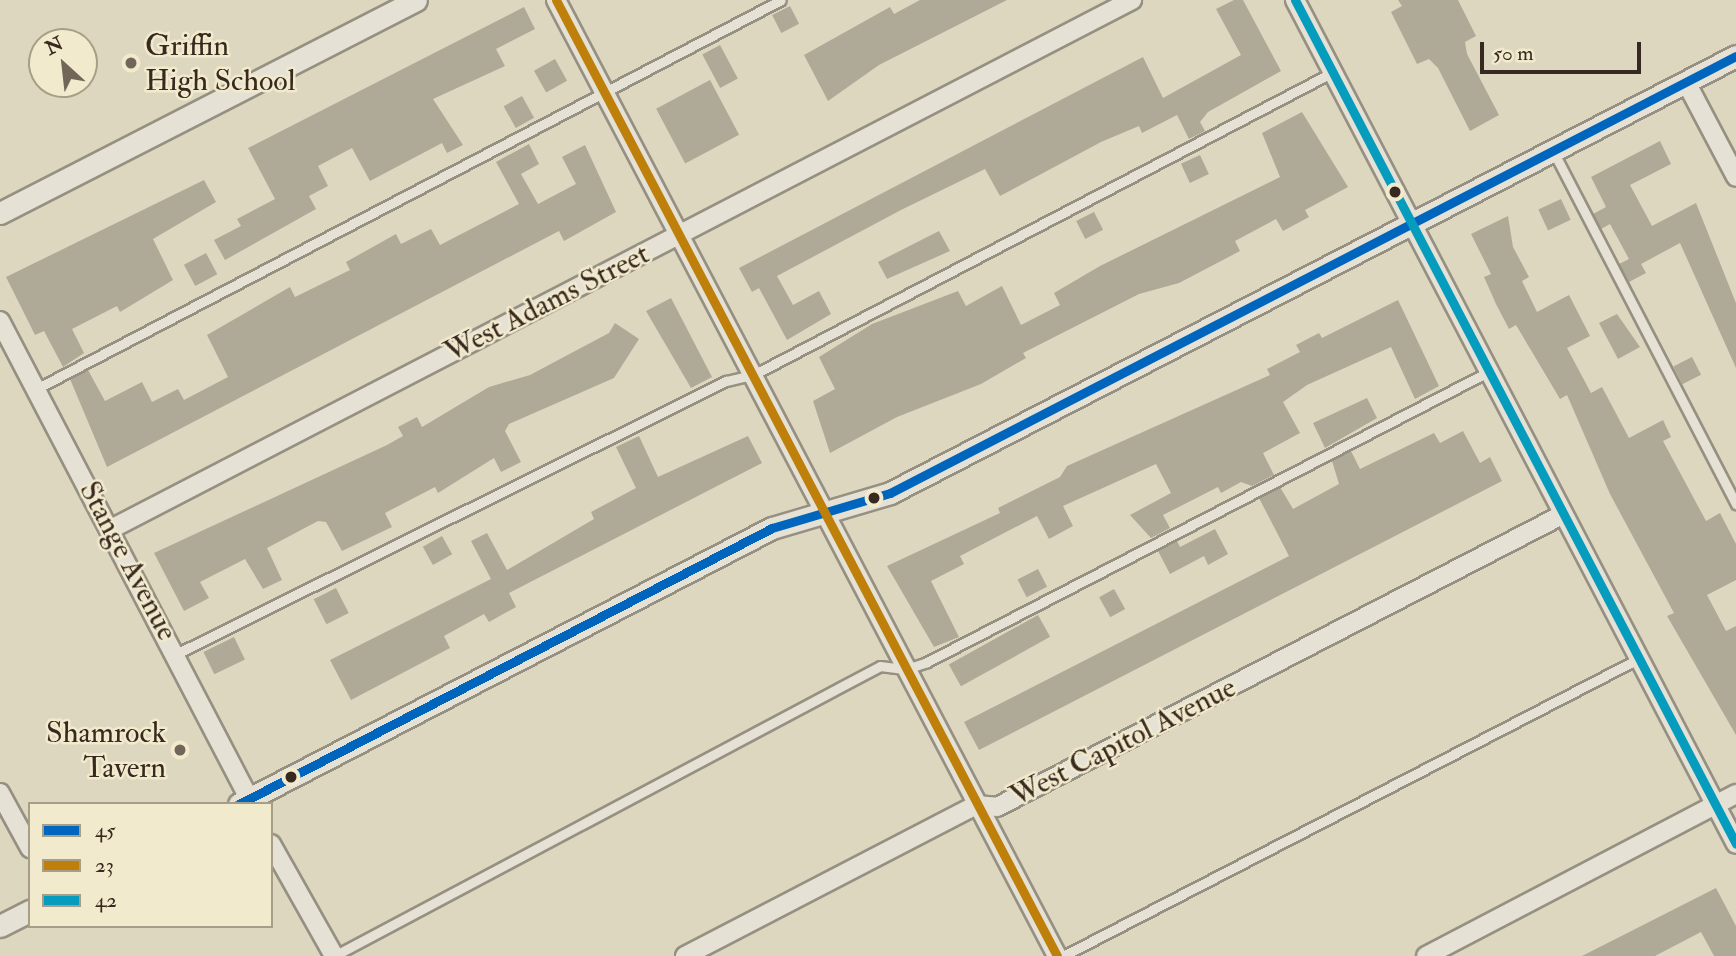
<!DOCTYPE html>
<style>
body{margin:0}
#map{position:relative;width:1736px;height:956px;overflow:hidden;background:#ded7bf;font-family:"IM FELL Double Pica",serif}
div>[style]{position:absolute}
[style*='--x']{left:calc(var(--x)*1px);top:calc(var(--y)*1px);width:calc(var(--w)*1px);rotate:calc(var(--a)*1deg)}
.building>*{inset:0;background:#afa998;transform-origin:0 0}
.roads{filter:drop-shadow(2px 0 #959081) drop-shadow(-2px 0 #959081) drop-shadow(0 2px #959081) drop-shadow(0 -2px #959081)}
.service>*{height:9px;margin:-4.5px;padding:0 4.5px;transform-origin:4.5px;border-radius:4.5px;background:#e5e1d5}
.minor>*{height:18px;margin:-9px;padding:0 9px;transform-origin:9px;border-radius:9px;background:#e5e1d5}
.tertiary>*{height:21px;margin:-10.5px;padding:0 10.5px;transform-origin:10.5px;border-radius:10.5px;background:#e5e1d5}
.bus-1>*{height:9px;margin:-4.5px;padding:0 4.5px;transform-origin:4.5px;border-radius:4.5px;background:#0065bd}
.bus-2>*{height:9px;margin:-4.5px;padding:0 4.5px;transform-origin:4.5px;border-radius:4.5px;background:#be800a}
.bus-3>*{height:9px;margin:-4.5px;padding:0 4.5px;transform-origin:4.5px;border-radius:4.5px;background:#069cbd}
.dots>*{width:19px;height:19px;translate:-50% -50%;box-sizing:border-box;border:4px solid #f2eacd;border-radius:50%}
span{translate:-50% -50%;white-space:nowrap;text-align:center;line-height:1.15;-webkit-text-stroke:5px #f2eacd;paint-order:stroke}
.poi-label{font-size:30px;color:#382920}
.left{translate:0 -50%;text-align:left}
.right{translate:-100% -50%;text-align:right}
.street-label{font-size:30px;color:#382920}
.legend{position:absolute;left:28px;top:802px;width:245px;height:126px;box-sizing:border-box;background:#f2eacd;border:2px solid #a89d88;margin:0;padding:9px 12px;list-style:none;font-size:21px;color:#382920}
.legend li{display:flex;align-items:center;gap:14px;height:35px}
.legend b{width:35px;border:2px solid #a89d88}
.north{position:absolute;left:28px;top:28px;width:70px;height:70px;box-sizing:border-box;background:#f2eacd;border:2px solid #a89d88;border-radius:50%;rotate:333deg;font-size:19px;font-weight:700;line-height:28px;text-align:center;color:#382920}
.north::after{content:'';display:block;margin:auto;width:24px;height:32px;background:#726658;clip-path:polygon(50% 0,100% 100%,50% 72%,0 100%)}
.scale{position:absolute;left:1480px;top:42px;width:161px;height:32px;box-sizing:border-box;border:4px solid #382920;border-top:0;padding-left:9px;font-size:21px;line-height:24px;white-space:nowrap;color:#382920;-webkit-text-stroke:5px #f2eacd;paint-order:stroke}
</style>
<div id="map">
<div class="building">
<i style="clip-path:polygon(920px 0,1007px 0,879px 65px,828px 101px,804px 55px,890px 7px,894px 14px)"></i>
<i style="clip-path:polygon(1234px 0,1243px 0,1281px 71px,1208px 112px,1200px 122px,1205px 131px,1189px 139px,1177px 115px,1142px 133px,1139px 126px,1101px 142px,1000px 196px,985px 169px,901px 210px,777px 276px,793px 305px,819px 291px,831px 314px,787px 340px,759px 288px,752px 292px,739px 268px,1143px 57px,1163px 98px,1241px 55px,1216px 9px)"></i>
<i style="clip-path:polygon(1398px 0,1458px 0,1476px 36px,1465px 42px,1467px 54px,1499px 115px,1470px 131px,1438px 68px,1429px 59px,1417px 64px,1391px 12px,1402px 6px)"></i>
<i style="left:790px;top:6px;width:20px;height:20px;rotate:63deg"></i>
<i style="clip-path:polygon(524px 7px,535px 29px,496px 49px,505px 66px,433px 99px,463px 145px,447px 153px,442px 143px,370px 181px,352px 148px,318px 166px,328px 186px,309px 196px,316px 209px,225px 260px,214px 240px,241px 226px,237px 219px,275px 199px,248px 148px)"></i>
<i style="left:720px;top:45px;width:38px;height:20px;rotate:62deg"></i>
<i style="left:555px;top:59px;width:25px;height:24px;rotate:61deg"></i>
<i style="left:710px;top:80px;width:62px;height:61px;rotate:62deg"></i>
<i style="left:522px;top:96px;width:25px;height:21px;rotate:61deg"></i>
<i style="clip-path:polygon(1302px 112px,1348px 187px,1305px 210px,1309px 217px,1283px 231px,1276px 219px,1235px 241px,1240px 251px,1179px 283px,1139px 294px,1023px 353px,1026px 358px,981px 384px,897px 417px,830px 453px,813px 401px,835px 389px,819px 357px,872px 324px,958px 291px,966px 306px,1002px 286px,1021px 325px,1060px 305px,1054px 293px,1100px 266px,1280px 177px,1262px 133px)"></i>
<i style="clip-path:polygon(1660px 141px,1671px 164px,1630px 185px,1652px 226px,1696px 203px,1736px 303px,1736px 368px,1680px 243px,1641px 264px,1646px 273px,1629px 282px,1619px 264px,1629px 259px,1610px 224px,1601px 229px,1593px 214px,1606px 207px,1591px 177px)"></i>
<i style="clip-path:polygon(529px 144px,539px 164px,521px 174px,538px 204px,576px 184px,562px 157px,585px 145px,616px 212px,564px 241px,559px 231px,107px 467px,70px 379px,88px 370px,105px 401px,142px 382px,152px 402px,178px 389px,184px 400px,228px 377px,207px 335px,290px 287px,295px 297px,350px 270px,346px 262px,396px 234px,401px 244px,431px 229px,440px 245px,519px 204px,496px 162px)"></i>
<i style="left:1200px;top:155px;width:21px;height:21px;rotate:65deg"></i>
<i style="clip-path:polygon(204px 180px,216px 202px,153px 239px,173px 280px,120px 312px,117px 306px,72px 329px,84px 353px,63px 367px,44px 331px,35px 335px,6px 277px)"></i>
<i style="left:1561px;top:199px;width:23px;height:25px;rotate:65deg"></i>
<i style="left:1094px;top:212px;width:20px;height:20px;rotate:63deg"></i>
<i style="clip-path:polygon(1508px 216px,1513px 247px,1529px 277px,1522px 281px,1537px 312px,1569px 295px,1590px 336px,1567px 348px,1591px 393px,1602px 387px,1629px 438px,1663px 420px,1671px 437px,1663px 441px,1706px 521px,1720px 513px,1736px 544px,1736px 580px,1707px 595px,1726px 631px,1736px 626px,1736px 735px,1667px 616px,1674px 613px,1610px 494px,1567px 395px,1560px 399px,1516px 325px,1509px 329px,1496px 304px,1484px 277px,1491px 274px,1471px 234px)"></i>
<i style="clip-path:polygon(939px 231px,950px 251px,887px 279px,878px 262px)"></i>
<i style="left:206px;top:253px;width:24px;height:25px;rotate:62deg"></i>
<i style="clip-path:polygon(671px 298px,712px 377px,691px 388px,646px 311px)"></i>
<i style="clip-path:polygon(1398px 300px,1439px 386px,1415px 399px,1391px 347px,1307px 385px,1283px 402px,1300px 433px,1263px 453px,1274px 475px,1252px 486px,1241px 482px,1221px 493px,1218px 487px,1163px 515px,1170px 528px,1151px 538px,1130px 515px,1171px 493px,1156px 464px,1063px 506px,1073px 526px,1049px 539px,1037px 516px,960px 556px,964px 564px,931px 581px,959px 637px,934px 647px,887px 566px,1000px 513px,998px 508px,1060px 477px,1067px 466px,1270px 375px,1267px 369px,1300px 352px,1296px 345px,1319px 333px,1322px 338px)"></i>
<i style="clip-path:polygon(1617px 314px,1640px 347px,1618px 359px,1599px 323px)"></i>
<i style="clip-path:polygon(615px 323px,639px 339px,614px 378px,509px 424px,505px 431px,521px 462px,501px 472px,494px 458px,438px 493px,435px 487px,385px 513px,392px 527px,342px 551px,326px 522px,318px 521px,267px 548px,282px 580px,263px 589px,245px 559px,200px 582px,209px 598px,184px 611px,154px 553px,387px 445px,403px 436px,398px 427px,417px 417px,422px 427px,489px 387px,530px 375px,609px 333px)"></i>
<i style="left:1692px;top:357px;width:20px;height:21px;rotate:63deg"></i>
<i style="clip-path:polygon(1367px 398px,1377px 418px,1325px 448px,1313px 423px)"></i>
<i style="clip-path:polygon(1463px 431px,1480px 463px,1490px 457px,1502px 481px,979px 750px,964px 722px,1289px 556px,1259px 498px,1280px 487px,1293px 509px,1339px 484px,1332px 461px,1351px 451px,1360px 469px,1434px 433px,1440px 443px)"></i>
<i style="clip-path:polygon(639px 436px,658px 477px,748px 436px,762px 463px,509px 593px,516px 607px,489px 622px,484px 614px,444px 636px,450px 648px,351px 700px,330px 660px,491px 579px,471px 541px,487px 533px,507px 570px,594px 519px,591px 512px,636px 488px,616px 447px)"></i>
<i style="clip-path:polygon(1215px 529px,1228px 554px,1208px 565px,1204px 556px,1170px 574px,1158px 551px,1177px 541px,1180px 547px)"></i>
<i style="left:442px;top:536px;width:21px;height:22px;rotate:61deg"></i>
<i style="left:1038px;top:569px;width:20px;height:23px;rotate:63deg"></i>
<i style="left:336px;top:588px;width:28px;height:25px;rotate:63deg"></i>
<i style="left:1114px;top:589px;width:23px;height:17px;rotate:61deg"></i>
<i style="left:1038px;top:615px;width:25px;height:102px;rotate:61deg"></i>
<i style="left:234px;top:637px;width:25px;height:34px;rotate:64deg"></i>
<i style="clip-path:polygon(1716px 888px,1736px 926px,1736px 956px,1714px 956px,1701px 932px,1655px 956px,1582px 956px)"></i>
</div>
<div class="roads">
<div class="service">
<i style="--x:1553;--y:151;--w:398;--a:62.6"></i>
<i style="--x:36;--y:389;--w:840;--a:-27.57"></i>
<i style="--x:178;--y:653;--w:612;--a:-26.4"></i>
<i style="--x:726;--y:381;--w:28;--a:-13"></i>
<i style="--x:753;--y:375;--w:654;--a:-27.58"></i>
<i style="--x:334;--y:956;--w:618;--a:-27.97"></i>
<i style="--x:880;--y:666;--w:26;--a:7"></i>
<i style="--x:906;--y:669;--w:22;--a:-18"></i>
<i style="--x:927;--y:662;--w:629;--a:-27.34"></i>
<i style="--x:1063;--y:956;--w:645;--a:-27.32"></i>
</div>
<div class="minor">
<i style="--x:556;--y:0;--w:1079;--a:62.34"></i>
<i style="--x:1295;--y:0;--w:952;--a:62.41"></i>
<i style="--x:1686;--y:82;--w:107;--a:62.2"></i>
<i style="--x:0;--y:321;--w:545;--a:62.45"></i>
<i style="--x:111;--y:529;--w:1150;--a:-27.39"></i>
<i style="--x:0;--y:793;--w:63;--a:61.4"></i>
<i style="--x:271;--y:844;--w:129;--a:60.6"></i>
<i style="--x:685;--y:956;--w:328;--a:-27.4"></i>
<i style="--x:976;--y:805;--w:21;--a:5"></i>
<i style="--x:997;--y:807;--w:634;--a:-27.33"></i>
<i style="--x:1426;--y:956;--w:350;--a:-27.6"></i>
</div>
<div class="tertiary">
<i style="--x:0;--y:213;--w:467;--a:-27.1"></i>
<i style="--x:239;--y:804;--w:600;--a:-27.38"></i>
<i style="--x:772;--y:528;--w:123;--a:-16.5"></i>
<i style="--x:890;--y:493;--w:952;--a:-27.32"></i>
<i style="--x:0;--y:926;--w:34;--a:-27"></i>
</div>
</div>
<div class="bus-1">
<i style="--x:239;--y:804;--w:600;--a:-27.38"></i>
<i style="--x:772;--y:528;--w:123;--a:-16.5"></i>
<i style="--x:890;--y:493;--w:952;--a:-27.32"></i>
</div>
<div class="bus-2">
<i style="--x:556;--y:0;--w:1079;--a:62.34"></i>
</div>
<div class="bus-3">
<i style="--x:1295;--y:0;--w:952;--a:62.41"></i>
</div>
<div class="dots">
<i style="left:131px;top:63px;background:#726658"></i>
<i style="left:1395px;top:192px;background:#382920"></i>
<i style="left:874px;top:498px;background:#382920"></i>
<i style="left:180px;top:750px;background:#726658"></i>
<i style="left:291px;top:777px;background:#382920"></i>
</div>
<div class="poi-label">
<span class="left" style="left:145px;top:63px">Griffin<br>High School</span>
<span class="right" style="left:166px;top:750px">Shamrock<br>Tavern</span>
</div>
<div class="street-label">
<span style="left:547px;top:303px;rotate:-27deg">West Adams Street</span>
<span style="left:128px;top:561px;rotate:62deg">Stange Avenue</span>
<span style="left:1123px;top:742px;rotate:-27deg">West Capitol Avenue</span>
</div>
<ul class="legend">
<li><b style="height:9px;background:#0065bd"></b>45</li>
<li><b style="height:9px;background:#be800a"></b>23</li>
<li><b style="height:9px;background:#069cbd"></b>42</li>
</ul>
<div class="north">N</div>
<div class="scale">50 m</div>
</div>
